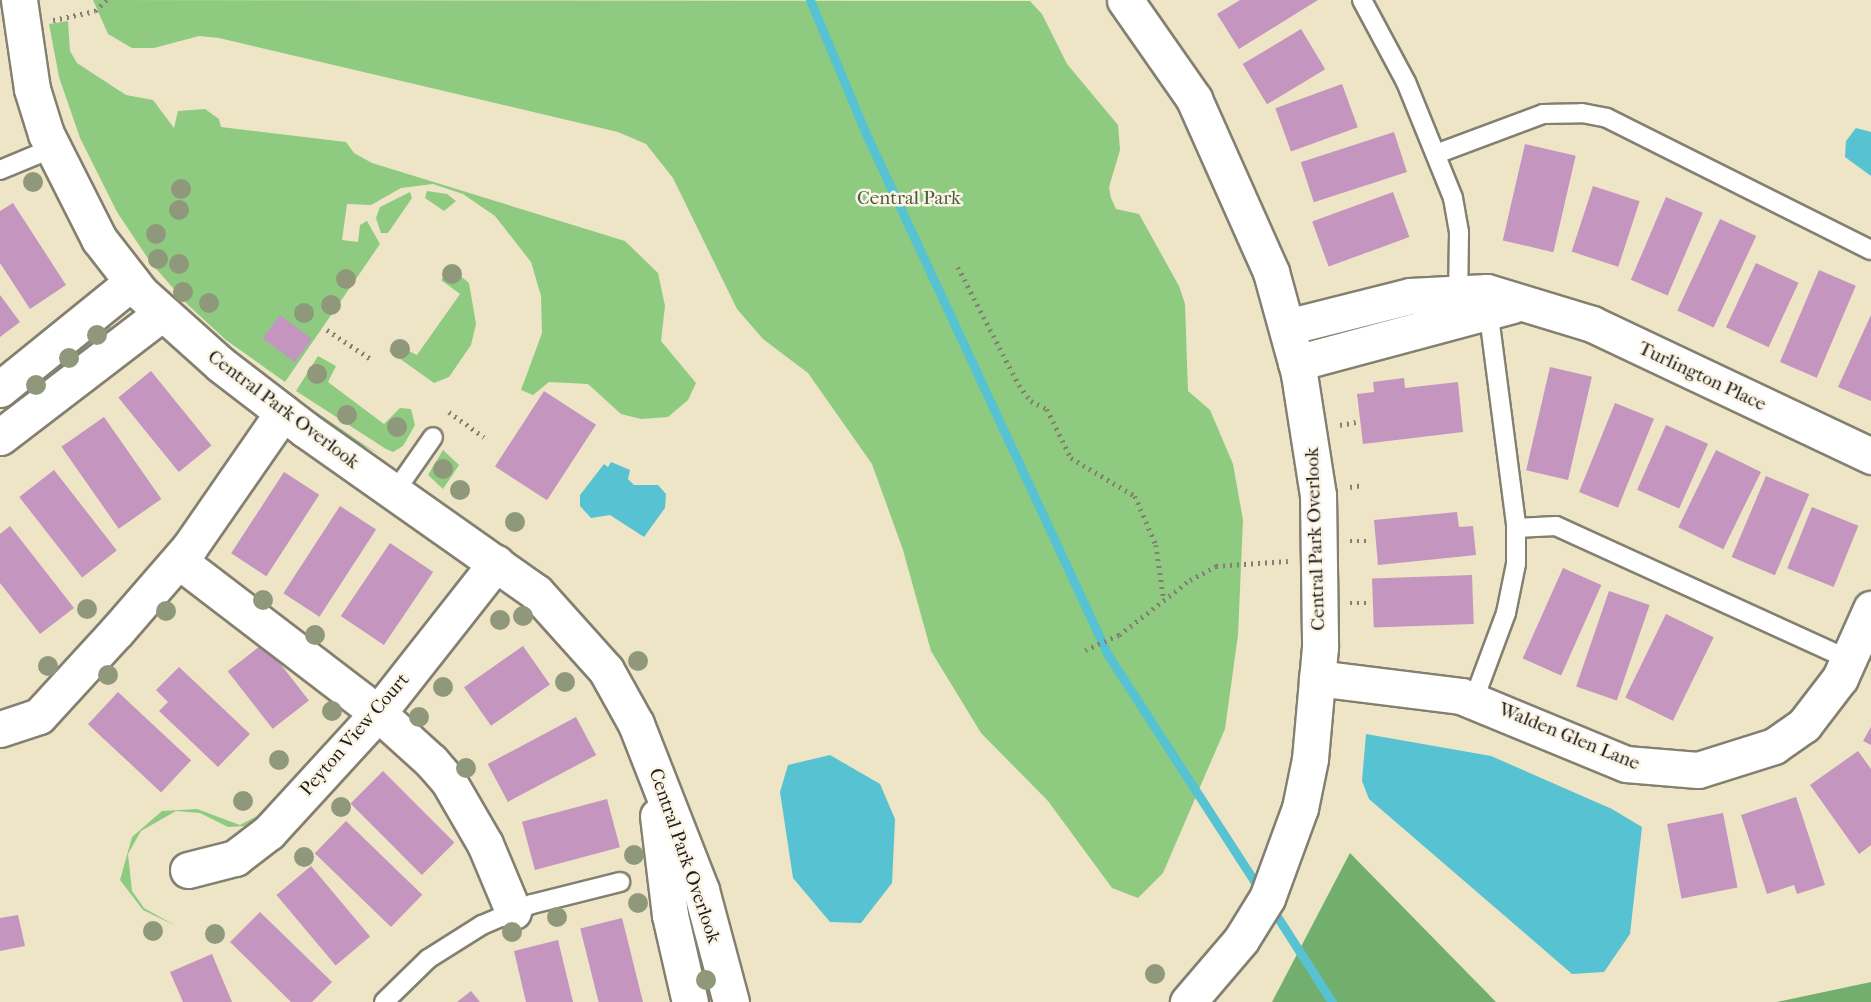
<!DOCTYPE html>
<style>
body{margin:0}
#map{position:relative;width:1871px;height:1002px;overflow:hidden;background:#ede5c6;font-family:"IM FELL French Canon",serif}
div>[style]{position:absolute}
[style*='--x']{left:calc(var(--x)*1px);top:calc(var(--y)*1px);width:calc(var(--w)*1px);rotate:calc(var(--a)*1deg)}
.green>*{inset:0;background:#8ecb81;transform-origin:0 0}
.forest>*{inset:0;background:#72af6f}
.water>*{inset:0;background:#57c2d1}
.stream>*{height:9px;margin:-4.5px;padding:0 4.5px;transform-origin:4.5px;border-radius:4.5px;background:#57c2d1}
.building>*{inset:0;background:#c395bf;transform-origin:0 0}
.path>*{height:4.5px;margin-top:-2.25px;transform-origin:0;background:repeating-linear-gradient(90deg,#848071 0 2px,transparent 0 7px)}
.roads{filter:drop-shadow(2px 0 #848071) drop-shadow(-2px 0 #848071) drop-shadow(0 2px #848071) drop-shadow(0 -2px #848071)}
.lane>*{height:18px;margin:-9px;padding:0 9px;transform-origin:9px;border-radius:9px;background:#fff}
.street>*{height:35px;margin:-17.5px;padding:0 17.5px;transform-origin:17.5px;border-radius:17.5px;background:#fff}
.trees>*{width:20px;height:20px;margin:-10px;border-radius:50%;background:#90987c}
span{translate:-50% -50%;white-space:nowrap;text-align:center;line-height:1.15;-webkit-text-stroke:5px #fcf5e5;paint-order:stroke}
.park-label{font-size:19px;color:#44593f}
.street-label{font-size:19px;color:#1c1c1c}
</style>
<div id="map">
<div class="green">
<i style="clip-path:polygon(93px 0,1030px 1px,1042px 14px,1067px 64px,1118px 125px,1120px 150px,1109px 187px,1111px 198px,1116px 209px,1139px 214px,1179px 286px,1185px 304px,1188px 391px,1210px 410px,1233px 464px,1243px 520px,1238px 635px,1225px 729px,1163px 873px,1138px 898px,1112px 888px,1048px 801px,981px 733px,931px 651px,903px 550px,872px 464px,808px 373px,763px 339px,737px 309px,673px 178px,646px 144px,618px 132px,219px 38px,199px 36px,154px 48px,132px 48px,108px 34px)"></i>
<i style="clip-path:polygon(68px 21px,70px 51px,77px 63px,126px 95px,153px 100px,174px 128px,178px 111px,205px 109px,219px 119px,221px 127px,346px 142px,354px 153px,372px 163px,625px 241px,658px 273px,665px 306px,661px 341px,696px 383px,688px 400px,668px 417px,641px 419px,621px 414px,588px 384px,549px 382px,533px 395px,521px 390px,542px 333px,541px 296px,531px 262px,495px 216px,463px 194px,433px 184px,401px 188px,371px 205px,347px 204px,342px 240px,358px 242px,360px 225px,367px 221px,380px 244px,285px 382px,226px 340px,188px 305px,151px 263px,117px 212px,80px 138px,59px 77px,49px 24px)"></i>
<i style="clip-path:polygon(427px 191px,447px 194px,456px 201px,444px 211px,425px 198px)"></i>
<i style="clip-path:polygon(410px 192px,412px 198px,388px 233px,381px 233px,376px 218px,380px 207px)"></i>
<i style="clip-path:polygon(452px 269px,469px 283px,476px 324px,471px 345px,449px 377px,434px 383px,389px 351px,397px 345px,417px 355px,460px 294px,441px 280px)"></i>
<i style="left:105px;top:320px;width:14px;height:134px;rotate:51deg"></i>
<i style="clip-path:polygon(318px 356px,336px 366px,328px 382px,384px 424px,400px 408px,411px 409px,415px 425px,403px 446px,393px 452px,386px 449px,296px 391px)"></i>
<i style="clip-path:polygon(243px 362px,366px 446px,380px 454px,344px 436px)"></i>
<i style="clip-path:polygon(443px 450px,459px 465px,443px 489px,428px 475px)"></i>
<i style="clip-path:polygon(276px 796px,258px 820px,245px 826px,228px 827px,200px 813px,176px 811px,141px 831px,128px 854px,132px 891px,144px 908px,176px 926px,143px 910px,120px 880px,132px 837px,162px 811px,197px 809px,240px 825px,257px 816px)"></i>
</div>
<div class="forest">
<i style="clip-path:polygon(1350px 853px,1496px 1002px,1272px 1002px)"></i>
<i style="clip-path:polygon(1871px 982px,1871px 1002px,1777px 1002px)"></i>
</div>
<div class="water">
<i style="clip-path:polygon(1856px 128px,1871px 132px,1871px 176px,1845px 157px,1846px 141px)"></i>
<i style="clip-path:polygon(611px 462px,630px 470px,628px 479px,634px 485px,658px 485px,666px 494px,665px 508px,644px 537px,610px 515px,591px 518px,580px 506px,580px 495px,604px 464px,608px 467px)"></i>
<i style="clip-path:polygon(1366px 734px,1491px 756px,1612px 809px,1642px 827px,1630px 934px,1604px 972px,1572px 974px,1369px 799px,1362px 781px)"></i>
<i style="clip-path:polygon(830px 755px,880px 784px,895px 819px,892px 883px,861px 923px,830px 922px,793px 878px,780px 792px,788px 765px)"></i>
</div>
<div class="stream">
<i style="--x:810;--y:0;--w:147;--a:67.3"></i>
<i style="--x:867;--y:136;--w:572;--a:65.09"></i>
<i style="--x:1108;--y:655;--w:280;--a:57.1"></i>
<i style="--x:1271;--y:907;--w:113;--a:57.3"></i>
</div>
<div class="building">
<i style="clip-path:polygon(1240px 0,1318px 0,1239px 49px,1217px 14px)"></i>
<i style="left:1301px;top:29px;width:47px;height:68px;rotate:59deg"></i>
<i style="left:1342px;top:84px;width:46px;height:71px;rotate:70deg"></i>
<i style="left:1394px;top:132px;width:42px;height:98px;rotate:72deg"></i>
<i style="left:1525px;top:144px;width:52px;height:99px;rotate:13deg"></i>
<i style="left:1593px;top:186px;width:49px;height:69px;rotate:18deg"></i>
<i style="left:1393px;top:192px;width:48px;height:86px;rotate:70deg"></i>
<i style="left:1666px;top:197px;width:40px;height:90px;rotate:23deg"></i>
<i style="clip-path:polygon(13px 203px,66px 285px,30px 309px,0 263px,0 211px)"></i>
<i style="left:1720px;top:219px;width:40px;height:101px;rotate:25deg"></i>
<i style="left:1756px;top:263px;width:47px;height:71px;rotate:25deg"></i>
<i style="left:1819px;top:270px;width:40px;height:100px;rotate:23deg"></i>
<i style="clip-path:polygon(0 295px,20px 322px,0 337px)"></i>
<i style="left:280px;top:315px;width:40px;height:29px;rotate:37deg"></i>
<i style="clip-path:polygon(1871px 315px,1871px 401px,1838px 387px)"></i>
<i style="left:1550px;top:367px;width:43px;height:106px;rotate:13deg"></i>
<i style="left:151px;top:371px;width:96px;height:42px;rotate:51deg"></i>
<i style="clip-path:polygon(1404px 378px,1405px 388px,1458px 382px,1463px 432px,1363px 444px,1357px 394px,1374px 392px,1373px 382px)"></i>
<i style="left:544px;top:391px;width:62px;height:90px;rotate:33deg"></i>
<i style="left:1615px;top:403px;width:42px;height:96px;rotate:22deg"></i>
<i style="left:104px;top:417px;width:100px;height:52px;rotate:55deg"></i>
<i style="left:1666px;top:425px;width:46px;height:71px;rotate:24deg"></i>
<i style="left:1716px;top:450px;width:50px;height:86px;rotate:26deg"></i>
<i style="left:54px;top:470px;width:102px;height:44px;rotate:52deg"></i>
<i style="left:284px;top:472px;width:42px;height:97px;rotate:33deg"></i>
<i style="left:1766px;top:476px;width:47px;height:88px;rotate:23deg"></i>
<i style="left:340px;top:506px;width:43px;height:104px;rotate:33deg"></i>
<i style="left:1812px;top:507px;width:50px;height:66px;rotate:22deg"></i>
<i style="clip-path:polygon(1457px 512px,1459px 527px,1473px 526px,1476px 555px,1378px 565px,1374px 520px)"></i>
<i style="clip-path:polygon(10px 526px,74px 608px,40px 634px,0 583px,0 534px)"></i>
<i style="left:390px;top:543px;width:52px;height:88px;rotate:34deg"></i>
<i style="left:1563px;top:568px;width:42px;height:99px;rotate:24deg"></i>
<i style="left:1472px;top:575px;width:49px;height:100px;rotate:88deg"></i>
<i style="left:1609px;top:591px;width:43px;height:101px;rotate:19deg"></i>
<i style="left:1666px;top:614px;width:53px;height:93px;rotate:26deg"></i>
<i style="left:264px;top:643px;width:73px;height:46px;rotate:52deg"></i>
<i style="left:523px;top:646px;width:47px;height:72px;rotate:55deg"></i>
<i style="clip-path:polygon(179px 667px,250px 734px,218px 767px,159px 711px,168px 702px,156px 690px)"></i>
<i style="left:118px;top:692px;width:100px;height:44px;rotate:43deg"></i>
<i style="left:576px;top:717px;width:43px;height:100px;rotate:62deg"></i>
<i style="clip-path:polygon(1871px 727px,1871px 745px,1863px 741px)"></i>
<i style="clip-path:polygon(1858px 751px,1871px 769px,1871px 845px,1859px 854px,1810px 785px)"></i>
<i style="left:383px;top:771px;width:101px;height:46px;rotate:45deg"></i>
<i style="clip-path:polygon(1796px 797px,1825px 885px,1797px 894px,1794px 885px,1767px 894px,1741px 815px)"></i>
<i style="left:607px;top:799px;width:50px;height:88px;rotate:75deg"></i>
<i style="left:1723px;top:813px;width:76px;height:57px;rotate:79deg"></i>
<i style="left:346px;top:821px;width:106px;height:45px;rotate:44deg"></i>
<i style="left:311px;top:866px;width:92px;height:45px;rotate:50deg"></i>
<i style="clip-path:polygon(260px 912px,332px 982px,312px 1002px,291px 1002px,230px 942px)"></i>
<i style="clip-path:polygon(18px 915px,25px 946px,0 951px,0 918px)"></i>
<i style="left:622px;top:918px;width:87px;height:43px;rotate:76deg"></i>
<i style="clip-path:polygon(558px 940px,573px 1002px,526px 1002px,514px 951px)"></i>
<i style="clip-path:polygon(212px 954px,232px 1002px,183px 1002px,170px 972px)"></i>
<i style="clip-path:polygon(471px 991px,480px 1002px,457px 1002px)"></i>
</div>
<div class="path">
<i style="--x:53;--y:20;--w:43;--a:-12.1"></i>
<i style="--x:95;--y:11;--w:16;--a:-45"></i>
<i style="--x:958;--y:267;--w:133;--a:62.7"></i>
<i style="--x:1019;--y:385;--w:20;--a:53"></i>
<i style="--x:1031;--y:401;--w:18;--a:27"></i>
<i style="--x:1047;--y:409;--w:55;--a:63.9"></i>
<i style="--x:1071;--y:458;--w:74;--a:30.7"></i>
<i style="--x:1135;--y:496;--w:53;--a:66.8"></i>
<i style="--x:1156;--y:545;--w:56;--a:81.7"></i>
<i style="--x:327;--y:330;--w:53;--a:33.4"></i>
<i style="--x:449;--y:412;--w:43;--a:35.5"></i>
<i style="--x:1340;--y:425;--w:16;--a:-11"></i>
<i style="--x:1350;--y:487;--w:12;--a:-9"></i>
<i style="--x:1350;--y:541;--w:18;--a:0"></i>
<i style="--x:1350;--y:603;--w:19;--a:0"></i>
<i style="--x:1085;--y:650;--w:37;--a:-24"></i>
<i style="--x:1119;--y:635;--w:90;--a:-37.8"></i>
<i style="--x:1190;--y:580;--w:30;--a:-28"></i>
<i style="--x:1216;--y:566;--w:72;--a:-4"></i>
</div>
<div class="roads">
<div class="lane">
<i style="--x:1362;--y:0;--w:93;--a:61.8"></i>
<i style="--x:1406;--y:82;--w:125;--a:67.9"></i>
<i style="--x:1453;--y:198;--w:35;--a:80"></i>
<i style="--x:1459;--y:232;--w:68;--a:90.8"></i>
<i style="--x:1436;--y:154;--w:114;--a:-20.5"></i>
<i style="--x:1543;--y:114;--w:39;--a:-1"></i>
<i style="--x:1582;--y:113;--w:25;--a:11"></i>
<i style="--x:1607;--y:118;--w:295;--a:26.6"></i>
<i style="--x:0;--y:170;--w:57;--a:-22.5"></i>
<i style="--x:394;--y:493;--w:68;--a:-55.1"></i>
<i style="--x:1516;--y:528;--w:40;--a:-2.9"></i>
<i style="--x:1556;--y:526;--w:321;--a:24.5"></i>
<i style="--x:1474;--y:699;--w:92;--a:-69.6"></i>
<i style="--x:1506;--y:613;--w:50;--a:-78.5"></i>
<i style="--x:1516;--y:564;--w:40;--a:-90"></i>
<i style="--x:1516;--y:524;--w:217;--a:-97.4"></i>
<i style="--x:384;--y:1002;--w:62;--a:-44.3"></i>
<i style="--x:428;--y:959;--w:64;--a:-32.2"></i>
<i style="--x:482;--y:925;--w:54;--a:-22.8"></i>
<i style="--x:532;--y:904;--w:91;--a:-14"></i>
</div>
<div class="street">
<i style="--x:19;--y:0;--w:90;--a:81.7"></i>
<i style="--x:32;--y:89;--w:47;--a:72.7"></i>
<i style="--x:46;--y:134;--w:118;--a:63.2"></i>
<i style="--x:99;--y:239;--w:68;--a:52.1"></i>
<i style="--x:141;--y:293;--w:106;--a:41.9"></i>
<i style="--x:220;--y:364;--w:108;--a:37.5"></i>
<i style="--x:306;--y:430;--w:281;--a:35.2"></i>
<i style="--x:536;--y:592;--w:105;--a:48.1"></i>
<i style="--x:606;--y:670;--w:62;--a:60.9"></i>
<i style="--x:636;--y:724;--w:178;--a:68.6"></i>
<i style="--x:701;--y:890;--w:116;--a:75"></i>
<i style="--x:1125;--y:0;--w:121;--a:55.1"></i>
<i style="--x:1194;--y:99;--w:189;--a:66"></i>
<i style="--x:1271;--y:272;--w:106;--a:74.6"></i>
<i style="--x:1299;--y:374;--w:122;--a:81.1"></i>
<i style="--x:1318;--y:495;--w:152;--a:89.2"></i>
<i style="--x:1320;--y:647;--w:112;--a:95.1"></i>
<i style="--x:1310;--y:759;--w:50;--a:101.5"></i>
<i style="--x:1300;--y:808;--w:96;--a:110.1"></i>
<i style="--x:1267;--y:898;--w:49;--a:121.8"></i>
<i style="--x:1241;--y:940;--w:82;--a:130.5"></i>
<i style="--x:1287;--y:327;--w:127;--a:-14.1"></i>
<i style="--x:1410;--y:296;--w:77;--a:-3"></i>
<i style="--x:1487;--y:292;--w:110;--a:16.9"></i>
<i style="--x:1592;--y:324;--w:309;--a:25.3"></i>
<i style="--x:1296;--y:363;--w:224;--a:-15"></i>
<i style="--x:0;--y:389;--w:170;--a:-39"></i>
<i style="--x:0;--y:437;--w:203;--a:-37.4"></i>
<i style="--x:179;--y:561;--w:250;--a:37.4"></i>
<i style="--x:378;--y:713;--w:72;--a:42.2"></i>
<i style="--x:431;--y:761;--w:28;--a:49"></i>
<i style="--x:449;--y:782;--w:72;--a:59.9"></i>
<i style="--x:485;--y:844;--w:73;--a:67.3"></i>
<i style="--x:1317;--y:678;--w:145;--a:7.1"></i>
<i style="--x:1461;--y:696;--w:178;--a:22.4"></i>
<i style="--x:1626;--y:764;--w:72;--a:4.8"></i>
<i style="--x:1698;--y:770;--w:80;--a:-17.5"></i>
<i style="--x:1774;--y:746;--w:37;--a:-35"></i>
<i style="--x:1804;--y:725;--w:59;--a:-52.5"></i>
<i style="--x:1840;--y:678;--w:76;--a:-65.8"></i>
<i style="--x:0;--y:729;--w:41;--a:-18.4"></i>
<i style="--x:39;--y:716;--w:115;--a:-47.5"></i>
<i style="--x:117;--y:631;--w:110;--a:-49.1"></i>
<i style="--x:189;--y:548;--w:165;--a:-55.3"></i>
<i style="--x:658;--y:816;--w:100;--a:83.1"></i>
<i style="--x:670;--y:915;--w:89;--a:77.1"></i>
<i style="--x:188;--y:870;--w:49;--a:-14.3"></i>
<i style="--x:235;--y:858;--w:43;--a:-37.4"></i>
<i style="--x:269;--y:832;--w:161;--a:-47.5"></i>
<i style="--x:378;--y:713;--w:191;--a:-51.8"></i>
</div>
</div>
<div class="trees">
<i style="left:33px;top:182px"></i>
<i style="left:181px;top:189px"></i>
<i style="left:179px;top:210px"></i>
<i style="left:156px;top:234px"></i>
<i style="left:158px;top:259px"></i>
<i style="left:179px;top:264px"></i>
<i style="left:452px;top:274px"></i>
<i style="left:346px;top:279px"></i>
<i style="left:183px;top:292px"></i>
<i style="left:209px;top:303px"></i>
<i style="left:331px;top:305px"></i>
<i style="left:304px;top:313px"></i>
<i style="left:97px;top:335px"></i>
<i style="left:400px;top:349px"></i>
<i style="left:69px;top:358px"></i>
<i style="left:317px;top:374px"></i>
<i style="left:36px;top:385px"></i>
<i style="left:347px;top:415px"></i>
<i style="left:397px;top:427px"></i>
<i style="left:443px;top:469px"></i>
<i style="left:460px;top:490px"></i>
<i style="left:515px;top:522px"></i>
<i style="left:263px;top:600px"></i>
<i style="left:87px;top:609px"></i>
<i style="left:166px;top:611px"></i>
<i style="left:523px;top:616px"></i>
<i style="left:500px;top:620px"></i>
<i style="left:315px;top:635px"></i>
<i style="left:638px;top:661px"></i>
<i style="left:48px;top:666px"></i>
<i style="left:108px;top:675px"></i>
<i style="left:565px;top:682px"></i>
<i style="left:443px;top:687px"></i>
<i style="left:332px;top:711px"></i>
<i style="left:419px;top:717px"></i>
<i style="left:279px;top:760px"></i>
<i style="left:466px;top:768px"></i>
<i style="left:243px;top:801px"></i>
<i style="left:341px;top:807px"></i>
<i style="left:634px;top:855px"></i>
<i style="left:304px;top:857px"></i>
<i style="left:638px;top:903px"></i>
<i style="left:557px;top:917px"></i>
<i style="left:153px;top:931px"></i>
<i style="left:512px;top:932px"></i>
<i style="left:215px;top:934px"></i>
<i style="left:1155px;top:974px"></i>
<i style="left:706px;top:980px"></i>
</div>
<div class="park-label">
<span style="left:909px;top:199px">Central Park</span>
</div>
<div class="street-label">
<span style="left:1702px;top:377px;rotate:25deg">Turlington Place</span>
<span style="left:283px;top:410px;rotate:37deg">Central Park Overlook</span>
<span style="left:1316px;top:539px;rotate:-92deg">Central Park Overlook</span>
<span style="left:355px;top:735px;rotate:-49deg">Peyton View Court</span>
<span style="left:1569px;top:737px;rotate:22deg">Walden Glen Lane</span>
<span style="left:684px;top:856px;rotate:71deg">Central Park Overlook</span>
</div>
</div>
